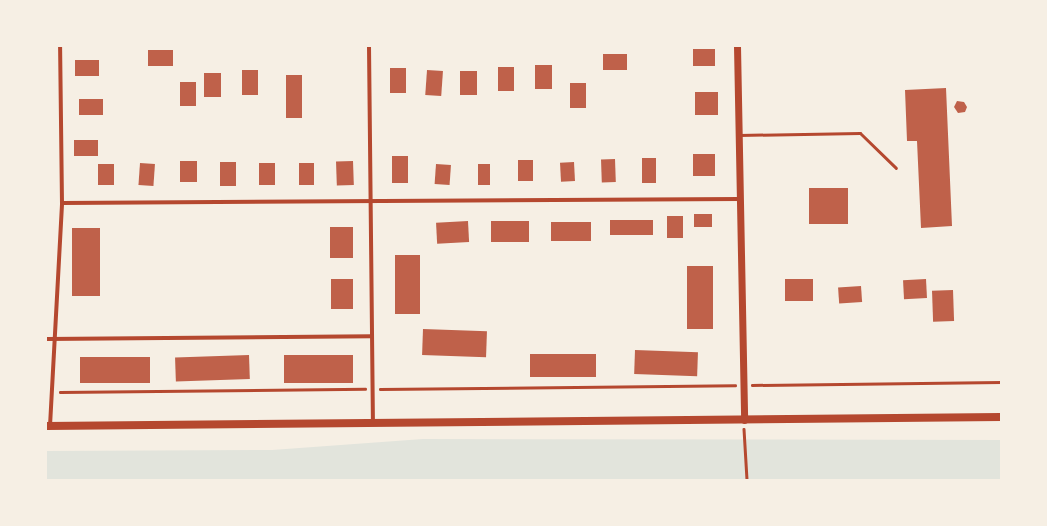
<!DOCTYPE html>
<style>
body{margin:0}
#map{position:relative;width:1047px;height:526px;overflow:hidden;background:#f6efe4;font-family:"Open Sans",sans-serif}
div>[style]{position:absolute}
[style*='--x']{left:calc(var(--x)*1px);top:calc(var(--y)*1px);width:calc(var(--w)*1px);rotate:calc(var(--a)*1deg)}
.green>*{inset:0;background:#e2e4dc}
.building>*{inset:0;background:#bf614a;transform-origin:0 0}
.path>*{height:2.5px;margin:-1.25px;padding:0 1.25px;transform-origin:1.25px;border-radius:1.25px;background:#b5482f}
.service>*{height:3px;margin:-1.5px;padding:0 1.5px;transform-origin:1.5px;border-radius:1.5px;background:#b5482f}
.minor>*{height:4px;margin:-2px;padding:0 2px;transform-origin:2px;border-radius:2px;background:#b5482f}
.tertiary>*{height:7px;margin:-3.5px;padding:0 3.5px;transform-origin:3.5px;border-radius:3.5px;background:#b5482f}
.secondary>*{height:8px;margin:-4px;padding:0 4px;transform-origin:4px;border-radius:4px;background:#b5482f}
span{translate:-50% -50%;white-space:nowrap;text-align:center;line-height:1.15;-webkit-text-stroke:4px #f6efe4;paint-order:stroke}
.frame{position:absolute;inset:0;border:47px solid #f6efe4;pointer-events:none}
</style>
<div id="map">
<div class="green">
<i style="clip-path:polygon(423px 439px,1001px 440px,1001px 480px,46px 480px,46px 451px,272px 450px)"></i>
</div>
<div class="building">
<i style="left:693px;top:49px;width:22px;height:17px"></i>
<i style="left:148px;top:50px;width:25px;height:16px"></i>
<i style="left:603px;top:54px;width:24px;height:16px"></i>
<i style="left:75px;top:60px;width:24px;height:16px"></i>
<i style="left:535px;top:65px;width:17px;height:24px"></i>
<i style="left:498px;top:67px;width:16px;height:24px"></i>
<i style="left:390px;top:68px;width:16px;height:25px"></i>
<i style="left:242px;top:70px;width:16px;height:25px"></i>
<i style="left:427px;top:70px;width:16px;height:25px;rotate:4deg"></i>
<i style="left:460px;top:71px;width:17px;height:24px"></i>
<i style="left:204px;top:73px;width:17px;height:24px"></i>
<i style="left:286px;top:75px;width:16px;height:43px"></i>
<i style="left:180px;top:82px;width:16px;height:24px"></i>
<i style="left:570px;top:83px;width:16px;height:25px"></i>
<i style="clip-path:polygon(946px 88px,952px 226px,921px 228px,917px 141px,907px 141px,905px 90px)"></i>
<i style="left:718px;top:92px;width:23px;height:23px;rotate:90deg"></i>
<i style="left:79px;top:99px;width:24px;height:16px"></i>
<i style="clip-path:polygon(957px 101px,964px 102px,967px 107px,965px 112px,958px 113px,954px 107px)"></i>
<i style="left:74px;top:140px;width:24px;height:16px"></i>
<i style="left:693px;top:154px;width:22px;height:22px"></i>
<i style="left:392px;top:156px;width:16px;height:27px"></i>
<i style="left:656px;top:158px;width:25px;height:14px;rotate:90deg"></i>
<i style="left:615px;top:159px;width:23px;height:14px;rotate:88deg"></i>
<i style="left:533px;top:160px;width:21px;height:15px;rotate:90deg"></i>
<i style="left:180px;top:161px;width:17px;height:21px"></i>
<i style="left:353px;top:161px;width:24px;height:17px;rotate:88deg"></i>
<i style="left:220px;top:162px;width:16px;height:24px"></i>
<i style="left:574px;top:162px;width:19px;height:14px;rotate:87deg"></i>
<i style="left:140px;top:163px;width:15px;height:22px;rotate:4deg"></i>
<i style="left:259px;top:163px;width:16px;height:22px"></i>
<i style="left:299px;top:163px;width:15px;height:22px"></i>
<i style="left:98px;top:164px;width:16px;height:21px"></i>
<i style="left:436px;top:164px;width:15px;height:20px;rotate:4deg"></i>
<i style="left:478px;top:164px;width:12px;height:21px"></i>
<i style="left:809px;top:188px;width:39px;height:36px"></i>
<i style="left:712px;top:214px;width:13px;height:18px;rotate:90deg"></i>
<i style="left:683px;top:216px;width:22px;height:16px;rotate:90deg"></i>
<i style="left:653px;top:220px;width:15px;height:43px;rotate:90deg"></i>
<i style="left:468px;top:221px;width:21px;height:32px;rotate:87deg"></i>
<i style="left:529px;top:221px;width:21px;height:38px;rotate:90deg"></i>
<i style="left:591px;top:222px;width:19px;height:40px;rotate:90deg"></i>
<i style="left:330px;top:227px;width:23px;height:31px"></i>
<i style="left:72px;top:228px;width:28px;height:68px"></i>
<i style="left:395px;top:255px;width:25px;height:59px"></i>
<i style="left:713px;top:266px;width:63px;height:26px;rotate:90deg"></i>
<i style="left:331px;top:279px;width:22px;height:30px"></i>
<i style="left:813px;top:279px;width:22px;height:28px;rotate:90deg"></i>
<i style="left:926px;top:279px;width:19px;height:23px;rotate:87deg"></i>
<i style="left:861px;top:286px;width:16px;height:23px;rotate:86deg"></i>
<i style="left:953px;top:290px;width:31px;height:21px;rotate:88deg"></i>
<i style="left:423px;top:329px;width:64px;height:26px;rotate:2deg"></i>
<i style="left:635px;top:350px;width:63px;height:24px;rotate:2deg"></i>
<i style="left:530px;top:354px;width:66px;height:23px"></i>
<i style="left:249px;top:355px;width:24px;height:74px;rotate:88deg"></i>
<i style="left:353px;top:355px;width:28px;height:69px;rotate:90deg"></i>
<i style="left:80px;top:357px;width:70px;height:26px"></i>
</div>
<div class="path">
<i style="--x:752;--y:385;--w:249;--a:-0.7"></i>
<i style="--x:380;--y:389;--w:355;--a:-0.6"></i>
<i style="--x:60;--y:392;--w:305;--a:-0.6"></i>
<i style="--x:744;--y:429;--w:51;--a:86.6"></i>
</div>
<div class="service">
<i style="--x:739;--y:135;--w:121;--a:-0.9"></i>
<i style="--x:860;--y:133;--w:50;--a:44.2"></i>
</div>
<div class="minor">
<i style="--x:369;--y:46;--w:377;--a:89.4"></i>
<i style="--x:62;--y:203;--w:678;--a:-0.34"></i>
<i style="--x:46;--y:339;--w:326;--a:-0.5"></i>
<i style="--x:50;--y:426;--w:223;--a:-86.9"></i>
<i style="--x:62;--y:203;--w:157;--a:-90.7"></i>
</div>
<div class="tertiary">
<i style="--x:737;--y:46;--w:374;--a:88.9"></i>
</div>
<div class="secondary">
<i style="--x:46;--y:426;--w:955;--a:-0.54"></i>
</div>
<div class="frame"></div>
</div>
